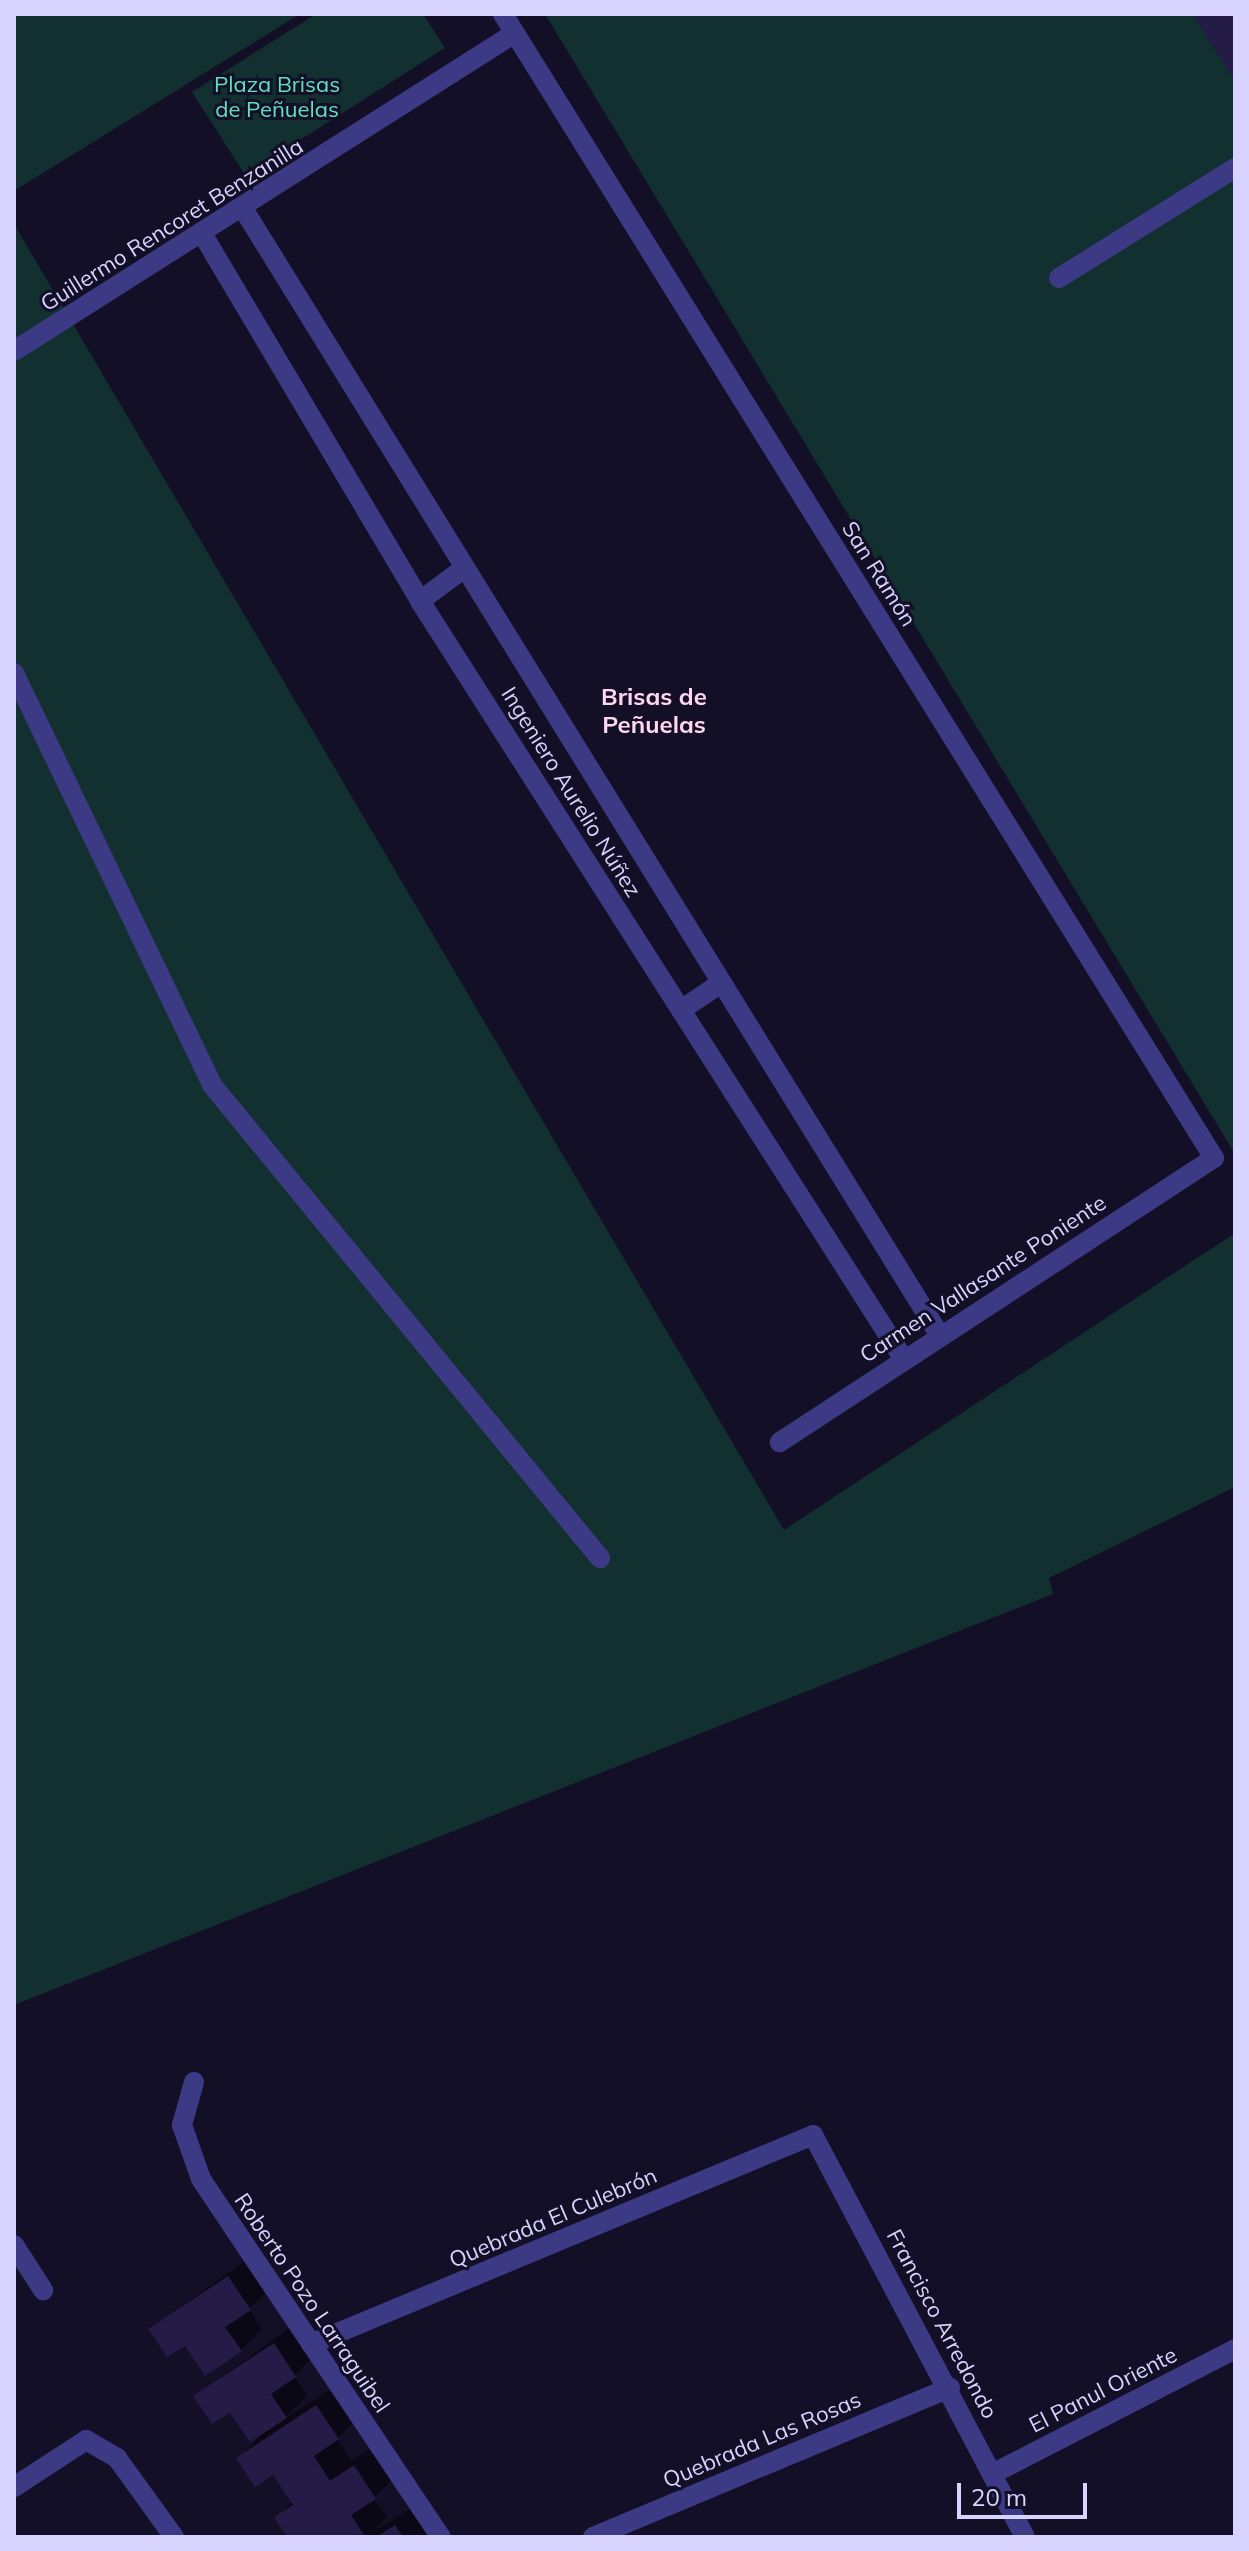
<!DOCTYPE html>
<meta charset="utf-8">
<style>
body{margin:0}
#map{position:relative;width:1249px;height:2551px;overflow:hidden;background:#130f26;font-family:Mulish,sans-serif}
div>[style]{position:absolute}
[style*='--x']{left:calc(var(--x)*1px);top:calc(var(--y)*1px);width:calc(var(--w)*1px);rotate:calc(var(--a)*1deg)}
.green>*{inset:0;background:#12302f}
.shadow>*{inset:0;background:#0007}
.building>*{inset:0;background:#241b47}
.lane>*{height:20px;margin:-10px;padding:0 10px;transform-origin:10px;border-radius:10px;background:#3d3a85}
.street>*{height:20px;margin:-10px;padding:0 10px;transform-origin:10px;border-radius:10px;background:#3d3a85}
span{translate:-50% -50%;white-space:nowrap;text-align:center;line-height:1.15;-webkit-text-stroke:6px #130f26;paint-order:stroke}
.park-label{font-size:22px;color:#5fe0c0}
.street-label{font-size:22px;color:#d9d4ff}
.neighbourhood-label{font-size:24px;color:#ffd6f0;font-weight:700}
.frame{position:absolute;inset:0;border:16px solid #d9d4ff;pointer-events:none}
.scale{position:absolute;left:957px;top:2483px;width:130px;height:36px;box-sizing:border-box;border:4px solid #d9d4ff;border-top:0;padding-left:10px;font-size:24px;line-height:28px;white-space:nowrap;color:#d9d4ff;-webkit-text-stroke:6px #130f26;paint-order:stroke}
</style>
<div id="map">
<div class="green">
<i style="clip-path:polygon(14px 14px,300px 14px,14px 191px)"></i>
<i style="clip-path:polygon(316px 14px,423px 14px,445px 48px,245px 175px,192px 92px)"></i>
<i style="clip-path:polygon(545px 14px,1235px 14px,1235px 1154px)"></i>
<i style="clip-path:polygon(14px 224px,784px 1530px,1235px 1233px,1235px 1487px,1049px 1578px,1053px 1594px,14px 2005px)"></i>
</div>
<div class="shadow">
<i style="clip-path:polygon(250px 2257px,271px 2288px,249px 2309px,262px 2329px,241px 2350px,151px 2329px)"></i>
<i style="clip-path:polygon(295px 2324px,316px 2354px,294px 2376px,307px 2395px,285px 2418px,338px 2385px,359px 2417px,337px 2439px,352px 2461px,376px 2445px,396px 2476px,374px 2498px,387px 2517px,372px 2532px,417px 2505px,436px 2537px,289px 2537px,276px 2518px,293px 2501px,274px 2472px,239px 2458px,261px 2435px,231px 2410px,196px 2396px)"></i>
</div>
<div class="building">
<i style="clip-path:polygon(1192px 14px,1235px 14px,1235px 81px)"></i>
<i style="clip-path:polygon(228px 2276px,251px 2310px,225px 2327px,242px 2351px,205px 2376px,185px 2346px,167px 2357px,148px 2329px)"></i>
<i style="clip-path:polygon(274px 2343px,296px 2377px,271px 2394px,287px 2418px,250px 2442px,230px 2413px,212px 2424px,193px 2396px)"></i>
<i style="clip-path:polygon(316px 2405px,339px 2439px,314px 2456px,330px 2481px,354px 2465px,376px 2499px,351px 2515px,365px 2537px,287px 2537px,274px 2517px,293px 2505px,273px 2475px,255px 2487px,236px 2458px)"></i>
<i style="clip-path:polygon(395px 2525px,403px 2537px,376px 2537px)"></i>
</div>
<div class="lane">
<i style="--x:1059;--y:278;--w:208;--a:-32"></i>
<i style="--x:14;--y:673;--w:457;--a:64.3"></i>
<i style="--x:212;--y:1085;--w:612;--a:50.64"></i>
<i style="--x:14;--y:2245;--w:54;--a:57.2"></i>
<i style="--x:14;--y:2487;--w:86;--a:-33.1"></i>
<i style="--x:86;--y:2440;--w:36;--a:30"></i>
<i style="--x:117;--y:2458;--w:97;--a:54.2"></i>
</div>
<div class="street">
<i style="--x:503;--y:14;--w:1347;--a:58.14"></i>
<i style="--x:1214;--y:1158;--w:519;--a:146.8"></i>
<i style="--x:244;--y:210;--w:1322;--a:58.27"></i>
<i style="--x:203;--y:235;--w:425;--a:59.3"></i>
<i style="--x:420;--y:601;--w:898;--a:57.46"></i>
<i style="--x:14;--y:351;--w:593;--a:-32.4"></i>
<i style="--x:420;--y:601;--w:54;--a:-36.7"></i>
<i style="--x:681;--y:1010;--w:48;--a:-34"></i>
<i style="--x:194;--y:2082;--w:45;--a:105.6"></i>
<i style="--x:182;--y:2125;--w:57;--a:70.6"></i>
<i style="--x:201;--y:2179;--w:431;--a:56.2"></i>
<i style="--x:311;--y:2344;--w:544;--a:-22.6"></i>
<i style="--x:813;--y:2135;--w:454;--a:62.2"></i>
<i style="--x:994;--y:2473;--w:271;--a:-27.2"></i>
<i style="--x:593;--y:2537;--w:387;--a:-22.7"></i>
</div>
<div class="park-label">
<span style="left:277px;top:97px">Plaza Brisas<br>de Peñuelas</span>
</div>
<div class="street-label">
<span style="left:172px;top:225px;rotate:-32deg">Guillermo Rencoret Benzanilla</span>
<span style="left:879px;top:574px;rotate:58deg">San Ramón</span>
<span style="left:571px;top:792px;rotate:58deg">Ingeniero Aurelio Núñez</span>
<span style="left:983px;top:1279px;rotate:-33deg">Carmen Vallasante Poniente</span>
<span style="left:553px;top:2218px;rotate:-23deg">Quebrada El Culebrón</span>
<span style="left:312px;top:2303px;rotate:56deg">Roberto Pozo Larraguibel</span>
<span style="left:942px;top:2324px;rotate:62deg">Francisco Arredondo</span>
<span style="left:1103px;top:2390px;rotate:-27deg">El Panul Oriente</span>
<span style="left:762px;top:2440px;rotate:-23deg">Quebrada Las Rosas</span>
</div>
<div class="neighbourhood-label">
<span style="left:654px;top:711px">Brisas de<br>Peñuelas</span>
</div>
<div class="frame"></div>
<div class="scale">20 m</div>
</div>
